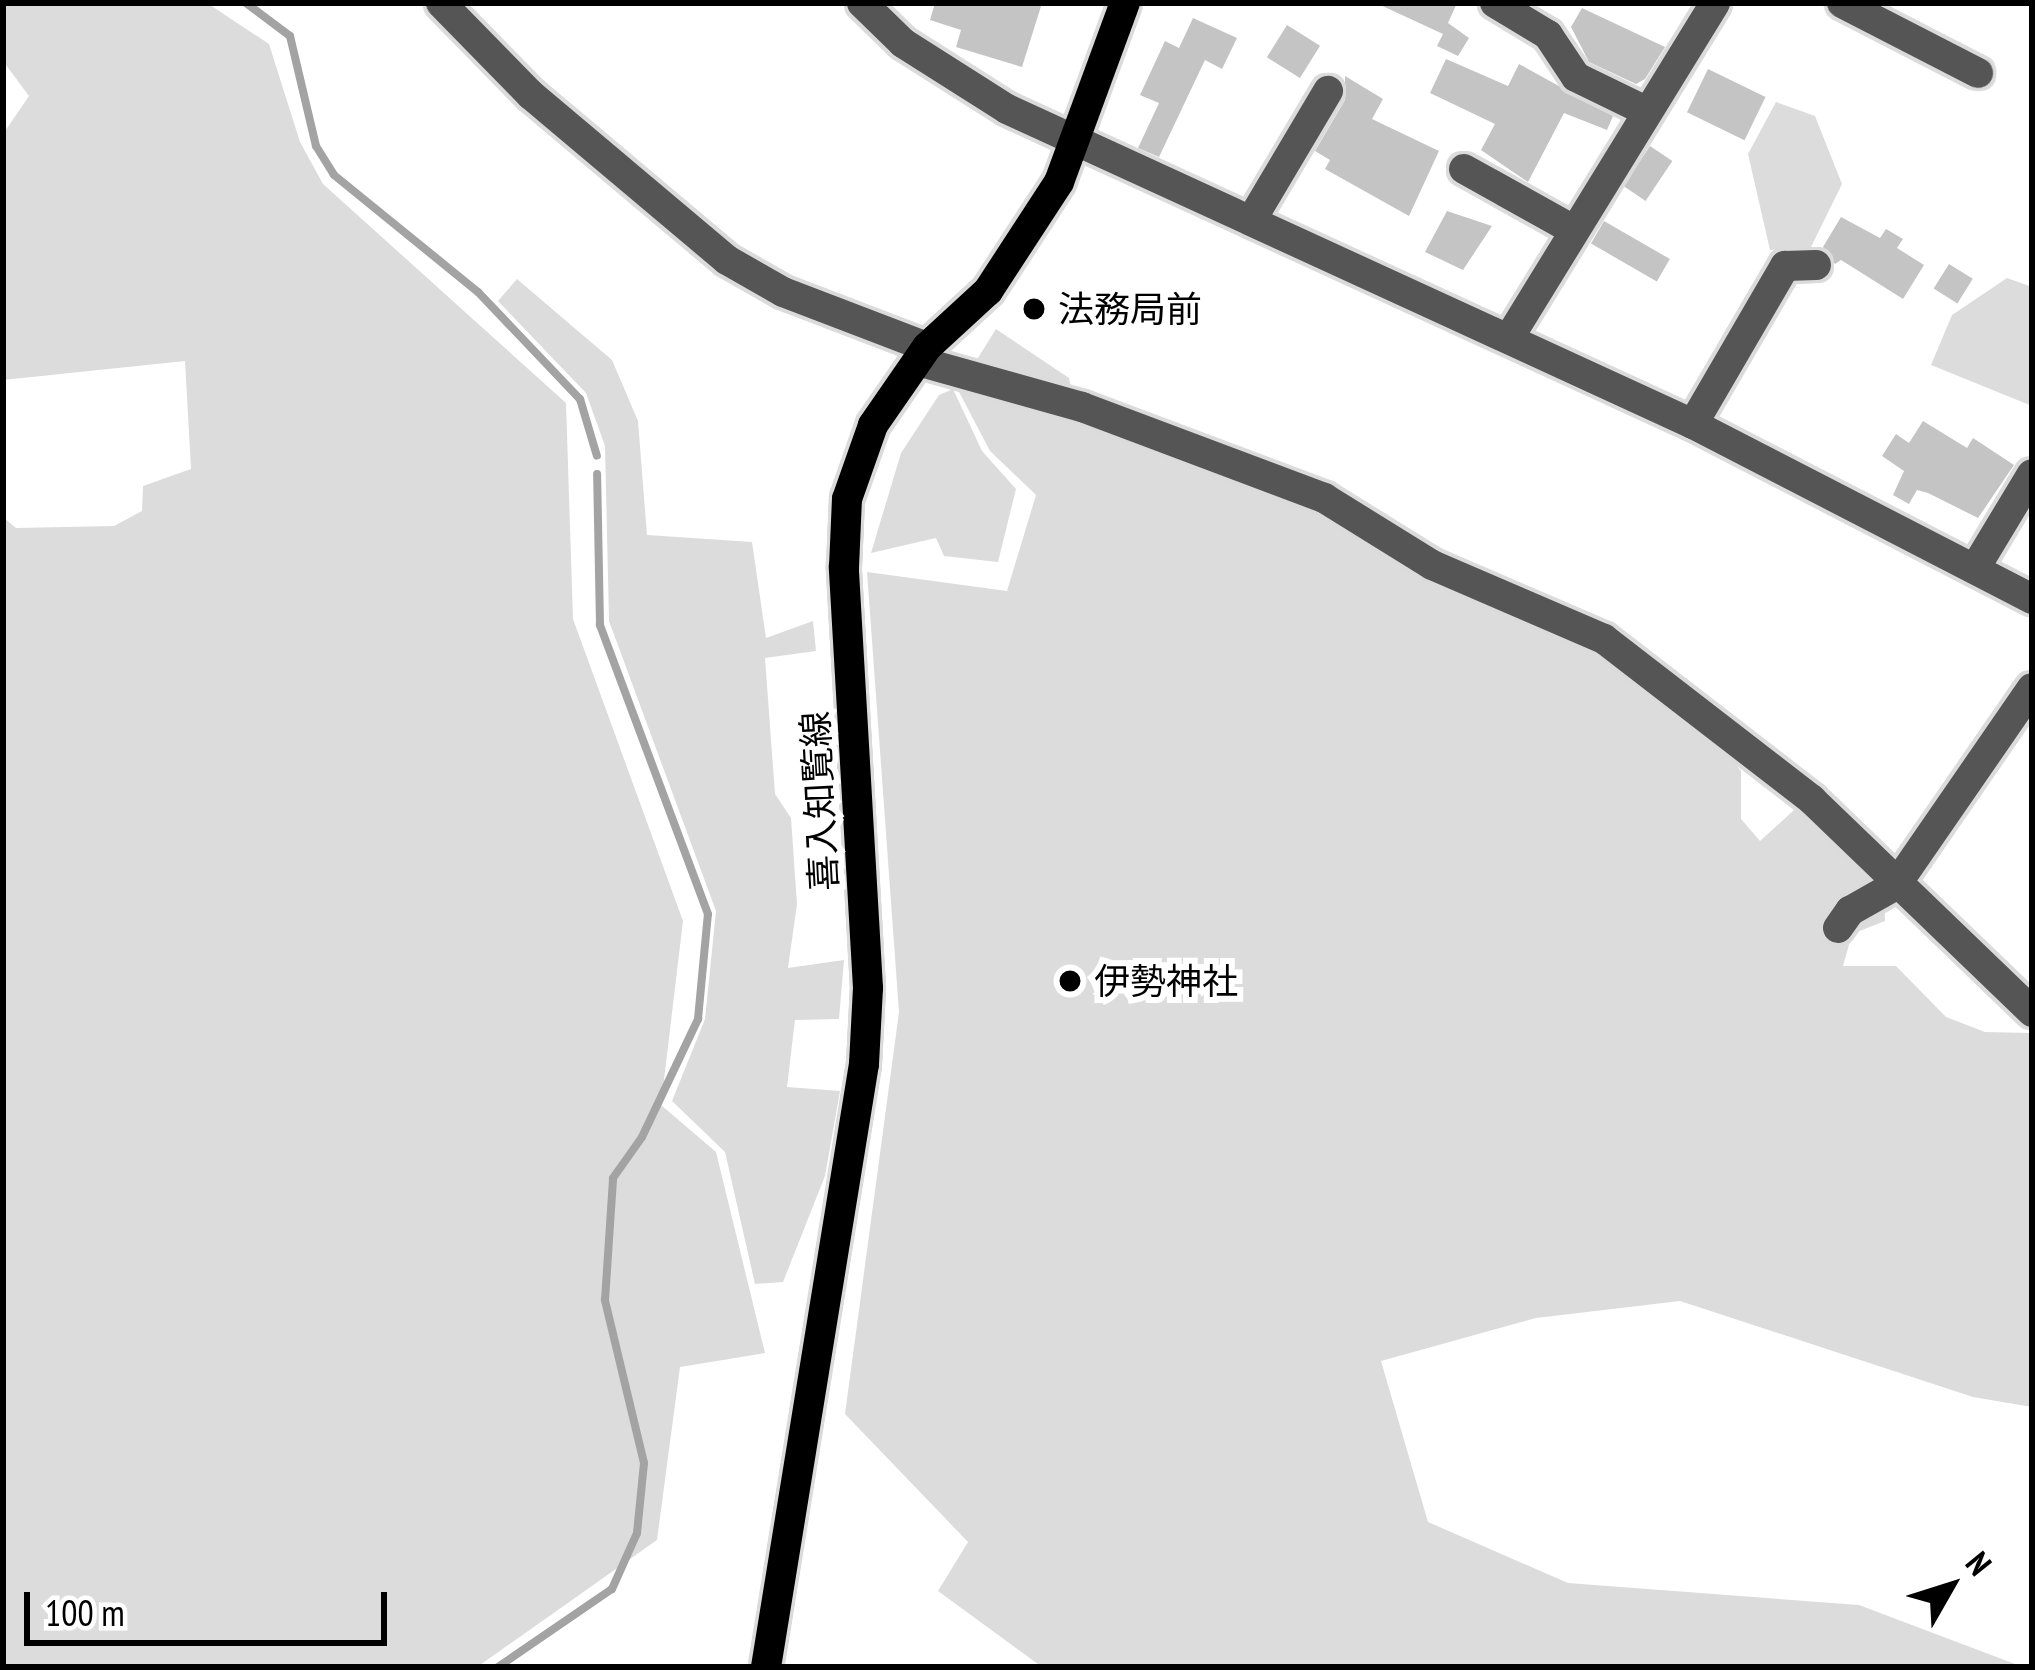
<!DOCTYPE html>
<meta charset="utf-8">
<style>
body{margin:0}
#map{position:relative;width:2035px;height:1670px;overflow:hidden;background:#fff;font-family:"PT Sans Narrow","Noto Sans JP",sans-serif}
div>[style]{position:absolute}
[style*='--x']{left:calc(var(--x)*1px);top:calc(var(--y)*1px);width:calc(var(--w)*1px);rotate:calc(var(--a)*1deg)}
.green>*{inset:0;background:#dcdcdc}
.stream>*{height:8px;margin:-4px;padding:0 4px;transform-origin:4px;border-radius:4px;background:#a3a3a3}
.building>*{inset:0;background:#c4c4c4;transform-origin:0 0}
.roads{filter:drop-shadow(3px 0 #dbdbdb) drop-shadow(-3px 0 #dbdbdb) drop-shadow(0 3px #dbdbdb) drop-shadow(0 -3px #dbdbdb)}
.minor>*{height:30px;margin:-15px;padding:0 15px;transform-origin:15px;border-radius:15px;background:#555}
.major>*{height:30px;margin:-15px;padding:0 15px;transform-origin:15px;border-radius:15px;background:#000}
.dots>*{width:33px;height:33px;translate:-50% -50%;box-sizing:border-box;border:6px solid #fff;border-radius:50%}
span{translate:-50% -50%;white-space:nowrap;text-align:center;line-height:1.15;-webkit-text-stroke:12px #fff;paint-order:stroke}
.poi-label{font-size:36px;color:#000}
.left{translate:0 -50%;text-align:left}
.street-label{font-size:36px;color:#000}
.frame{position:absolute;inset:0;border:6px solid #000;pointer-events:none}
.north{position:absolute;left:1891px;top:1526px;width:120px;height:120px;-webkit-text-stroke:9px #fff;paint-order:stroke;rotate:51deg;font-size:33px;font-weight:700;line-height:48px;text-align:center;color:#000}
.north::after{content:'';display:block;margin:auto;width:42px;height:54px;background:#000;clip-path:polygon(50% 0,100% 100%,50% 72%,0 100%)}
.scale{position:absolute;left:24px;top:1592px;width:363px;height:54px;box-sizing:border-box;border:6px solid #000;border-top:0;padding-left:15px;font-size:36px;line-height:42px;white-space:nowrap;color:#000;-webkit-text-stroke:9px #fff;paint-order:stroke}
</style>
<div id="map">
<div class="green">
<i style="clip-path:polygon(3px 3px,207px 3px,269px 44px,300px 142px,323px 184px,566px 403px,573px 619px,683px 921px,661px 1105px,716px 1152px,765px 1353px,680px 1367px,657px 1540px,477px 1667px,3px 1667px,3px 517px,16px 528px,114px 526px,142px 511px,143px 486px,191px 469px,185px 361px,3px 380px,3px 134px,29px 96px,3px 61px)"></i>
<i style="clip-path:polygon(1776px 102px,1815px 116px,1842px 184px,1811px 247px,1770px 250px,1748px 154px)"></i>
<i style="clip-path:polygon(2007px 278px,2032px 287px,2032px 406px,1931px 365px,1952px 315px)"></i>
<i style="clip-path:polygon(517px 279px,612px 360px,638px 421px,647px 535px,752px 542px,766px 638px,813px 621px,816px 651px,765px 658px,775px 794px,791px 818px,797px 904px,788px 968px,844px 960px,839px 1019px,795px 1020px,787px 1087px,840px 1091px,825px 1176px,783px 1282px,755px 1284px,725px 1152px,672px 1101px,705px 1019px,716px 911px,609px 621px,605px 446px,586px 393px,498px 301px)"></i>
<i style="clip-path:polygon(996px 329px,1069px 378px,1076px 411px,1317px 507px,1608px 652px,1710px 732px,1741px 771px,1741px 819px,1760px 841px,1804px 801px,1884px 884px,1885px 921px,1852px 934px,1843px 966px,1896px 966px,1946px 1017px,1985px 1032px,2032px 1033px,2032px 1407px,1973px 1397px,1680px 1301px,1536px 1318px,1381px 1361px,1428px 1522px,1568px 1583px,1859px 1605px,2023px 1667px,1042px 1667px,938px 1591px,968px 1542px,845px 1414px,899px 1012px,867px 572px,1007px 591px,1036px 495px,990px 451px,958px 390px)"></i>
<i style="clip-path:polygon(953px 389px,982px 451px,1016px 489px,998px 562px,944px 556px,936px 538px,871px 553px,901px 453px,939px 395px)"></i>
</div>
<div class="stream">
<i style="--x:246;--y:3;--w:55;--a:36.9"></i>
<i style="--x:290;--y:36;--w:113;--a:76.7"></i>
<i style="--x:316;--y:146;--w:34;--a:58"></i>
<i style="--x:334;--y:175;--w:186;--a:39.1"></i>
<i style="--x:478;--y:292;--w:148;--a:46.4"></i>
<i style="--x:580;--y:399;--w:59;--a:73.4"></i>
<i style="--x:498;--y:1667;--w:138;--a:-34.4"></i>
<i style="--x:612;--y:1589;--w:61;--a:-65.9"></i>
<i style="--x:637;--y:1533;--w:70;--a:-84.3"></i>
<i style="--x:644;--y:1463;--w:168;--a:-103.5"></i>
<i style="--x:605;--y:1300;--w:122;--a:-86.2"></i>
<i style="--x:613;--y:1178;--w:50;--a:-54.7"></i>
<i style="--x:642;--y:1137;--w:131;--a:-64.6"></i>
<i style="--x:698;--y:1019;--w:105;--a:-84.6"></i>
<i style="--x:708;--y:914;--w:309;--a:-110.5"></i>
<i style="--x:600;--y:625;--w:151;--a:-91.1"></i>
</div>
<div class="building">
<i style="clip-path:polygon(935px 3px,1042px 3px,1022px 67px,956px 47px,961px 30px,930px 20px)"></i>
<i style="clip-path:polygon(1376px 3px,1457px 3px,1448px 23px,1469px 38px,1458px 56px,1437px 46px,1443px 34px)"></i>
<i style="clip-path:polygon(1582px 8px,1665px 47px,1645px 79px,1636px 84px,1589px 62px,1571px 27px)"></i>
<i style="clip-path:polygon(1193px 18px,1237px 38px,1222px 69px,1205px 60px,1159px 157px,1138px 148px,1159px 103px,1140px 95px,1165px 41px,1179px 48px)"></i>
<i style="left:1287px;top:25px;width:39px;height:38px;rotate:32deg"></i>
<i style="clip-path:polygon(1446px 59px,1508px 86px,1519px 64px,1613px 116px,1607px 130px,1564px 113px,1528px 182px,1481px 150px,1495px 124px,1430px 93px)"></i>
<i style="left:1708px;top:69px;width:64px;height:48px;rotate:26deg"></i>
<i style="clip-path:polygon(1345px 76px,1383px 99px,1372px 119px,1439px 151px,1409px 216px,1325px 169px,1330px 160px,1315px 151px,1345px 100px)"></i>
<i style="left:1650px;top:146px;width:27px;height:48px;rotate:34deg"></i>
<i style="clip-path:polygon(1447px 211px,1492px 226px,1463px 270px,1425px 252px)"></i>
<i style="clip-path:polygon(1841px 217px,1880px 238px,1886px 229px,1903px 239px,1897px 248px,1924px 265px,1903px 299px,1841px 260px,1835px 264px,1823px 247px)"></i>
<i style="left:1604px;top:221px;width:76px;height:26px;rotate:30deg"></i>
<i style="left:1949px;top:264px;width:28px;height:29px;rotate:32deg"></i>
<i style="clip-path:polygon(1923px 421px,1967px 448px,1973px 438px,2014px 465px,1978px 518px,1928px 493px,1917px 490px,1909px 504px,1893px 495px,1904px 471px,1882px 456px,1896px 434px,1909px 443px)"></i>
</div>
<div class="roads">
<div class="minor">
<i style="--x:441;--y:3;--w:129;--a:45.6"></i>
<i style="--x:531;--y:95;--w:256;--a:40.1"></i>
<i style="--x:727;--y:260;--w:64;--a:29.7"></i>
<i style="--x:783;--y:292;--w:154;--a:20.9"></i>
<i style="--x:862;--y:3;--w:57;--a:44.3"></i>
<i style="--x:903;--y:43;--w:123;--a:32.4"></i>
<i style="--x:1007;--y:109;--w:755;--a:24.66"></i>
<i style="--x:1693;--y:424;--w:382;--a:27.3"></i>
<i style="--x:1495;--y:3;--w:62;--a:31.1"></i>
<i style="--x:1548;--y:35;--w:50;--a:56.3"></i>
<i style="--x:1576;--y:77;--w:76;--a:25.9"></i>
<i style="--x:1842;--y:3;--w:153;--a:27.2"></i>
<i style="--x:1464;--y:169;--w:124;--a:29.1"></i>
<i style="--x:1252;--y:219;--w:149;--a:-59.3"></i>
<i style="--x:1509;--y:338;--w:393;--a:-58.4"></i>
<i style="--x:918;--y:361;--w:170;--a:15.7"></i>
<i style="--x:1082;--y:407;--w:259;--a:20.6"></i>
<i style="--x:1324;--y:498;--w:127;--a:31.8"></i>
<i style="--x:1432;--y:565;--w:187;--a:23.3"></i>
<i style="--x:1604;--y:639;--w:262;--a:37.7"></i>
<i style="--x:1811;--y:799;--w:307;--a:43.9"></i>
<i style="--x:1693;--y:424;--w:183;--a:-59.8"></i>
<i style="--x:1785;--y:266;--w:31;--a:-2"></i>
<i style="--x:1977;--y:565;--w:106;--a:-58.9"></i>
<i style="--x:1838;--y:928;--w:21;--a:-55"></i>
<i style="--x:1850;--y:911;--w:53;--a:-29.5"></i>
<i style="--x:1896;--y:885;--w:239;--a:-55.4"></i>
</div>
<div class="major">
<i style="--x:766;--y:1667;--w:611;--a:-80.77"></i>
<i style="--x:864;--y:1064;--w:76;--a:-87"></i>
<i style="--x:868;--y:988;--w:422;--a:-93.3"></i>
<i style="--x:844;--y:567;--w:68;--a:-87.5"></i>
<i style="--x:847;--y:499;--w:78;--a:-70.6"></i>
<i style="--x:873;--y:425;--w:95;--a:-55.3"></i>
<i style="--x:927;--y:347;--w:83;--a:-42.6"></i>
<i style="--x:988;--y:291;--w:130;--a:-56.9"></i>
<i style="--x:1059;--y:182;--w:191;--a:-69.8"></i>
</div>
</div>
<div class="dots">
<i style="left:1034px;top:309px;background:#000"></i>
<i style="left:1070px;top:981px;background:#000"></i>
</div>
<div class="poi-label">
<span class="left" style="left:1058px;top:309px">法務局前</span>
<span class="left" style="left:1094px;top:981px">伊勢神社</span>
</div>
<div class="street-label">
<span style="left:819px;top:801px;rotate:-93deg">喜入知覧線</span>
</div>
<div class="frame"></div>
<div class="north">N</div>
<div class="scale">100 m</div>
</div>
